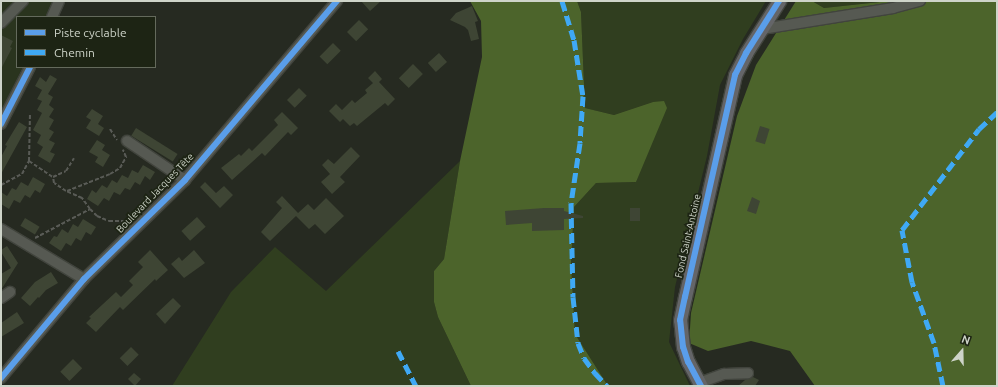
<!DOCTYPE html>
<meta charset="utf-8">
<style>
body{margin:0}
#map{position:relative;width:998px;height:387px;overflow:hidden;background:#262a21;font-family:Ubuntu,sans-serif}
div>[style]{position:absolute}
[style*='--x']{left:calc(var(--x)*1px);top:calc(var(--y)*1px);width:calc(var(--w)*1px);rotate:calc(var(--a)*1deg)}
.built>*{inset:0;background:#2a341e}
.green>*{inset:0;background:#303e1f}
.forest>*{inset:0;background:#4c642b}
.building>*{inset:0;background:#3e4534;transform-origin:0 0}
.path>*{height:2px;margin-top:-1px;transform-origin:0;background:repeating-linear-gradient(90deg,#595b56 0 4px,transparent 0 6px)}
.roads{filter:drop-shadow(1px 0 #41443d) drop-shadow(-1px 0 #41443d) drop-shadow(0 1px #41443d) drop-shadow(0 -1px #41443d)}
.minor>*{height:10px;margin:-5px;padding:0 5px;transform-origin:5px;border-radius:5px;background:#565952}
.major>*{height:13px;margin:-6.5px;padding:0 6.5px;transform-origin:6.5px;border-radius:6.5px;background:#646568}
.quiet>*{height:5px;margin-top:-2.5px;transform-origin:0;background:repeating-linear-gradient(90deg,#3fa9f5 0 10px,transparent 0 15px)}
.cycleway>*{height:6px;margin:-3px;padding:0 3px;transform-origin:3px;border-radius:3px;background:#5a9eea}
span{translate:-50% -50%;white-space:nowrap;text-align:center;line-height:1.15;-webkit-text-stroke:3.5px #1d2414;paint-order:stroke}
.street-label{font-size:10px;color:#ced4c9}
.frame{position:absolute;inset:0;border:2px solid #ced4c9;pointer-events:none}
.legend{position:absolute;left:16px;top:16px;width:140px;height:52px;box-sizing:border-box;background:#1d2414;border:1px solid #646a5c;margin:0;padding:5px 7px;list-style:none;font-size:12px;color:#ced4c9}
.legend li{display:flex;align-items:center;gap:8px;height:20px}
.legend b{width:20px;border:1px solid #646a5c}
.north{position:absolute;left:942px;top:331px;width:40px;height:40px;-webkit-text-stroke:3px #1d2414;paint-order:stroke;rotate:20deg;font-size:11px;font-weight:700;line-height:16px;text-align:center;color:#ced4c9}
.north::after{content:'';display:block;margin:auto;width:14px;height:18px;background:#ced4c9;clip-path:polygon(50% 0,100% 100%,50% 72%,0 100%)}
</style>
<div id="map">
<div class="built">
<i style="clip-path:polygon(1px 1px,55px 1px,47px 17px,17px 17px,17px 67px,23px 67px,1px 111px)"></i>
</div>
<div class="green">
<i style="clip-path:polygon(577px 1px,766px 1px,743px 39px,720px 85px,707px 156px,675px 287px,669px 342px,690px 386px,608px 386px,575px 334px,571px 263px,574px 207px,596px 183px,636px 182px,653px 102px,614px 115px,585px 108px,581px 12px)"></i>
<i style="clip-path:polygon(812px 1px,889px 1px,824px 8px)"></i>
<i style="clip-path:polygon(460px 161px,444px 259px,434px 271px,434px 302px,438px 317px,471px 386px,172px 386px,231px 292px,275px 247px,326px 291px)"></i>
</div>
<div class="forest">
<i style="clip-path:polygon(470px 1px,577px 1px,581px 12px,585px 108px,614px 115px,653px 102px,664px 101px,667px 108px,636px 182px,596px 183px,574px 207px,571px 263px,575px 334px,608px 386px,471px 386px,438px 317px,434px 302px,434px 271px,444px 259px,460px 161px,482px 57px,481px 21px)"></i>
<i style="clip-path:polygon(796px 1px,812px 1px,824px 8px,889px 1px,997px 1px,997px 386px,815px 386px,790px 351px,751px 341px,708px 351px,689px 343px,691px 313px,737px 116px,756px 65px)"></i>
</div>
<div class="building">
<i style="clip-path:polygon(361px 1px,381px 1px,370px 11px)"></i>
<i style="clip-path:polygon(472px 6px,478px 21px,475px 22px,479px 39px,471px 41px,468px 30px,465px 27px,450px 20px,456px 13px)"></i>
<i style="left:359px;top:20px;width:13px;height:17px;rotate:45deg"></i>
<i style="clip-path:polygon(1px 35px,13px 41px,10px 47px,12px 48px,1px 69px)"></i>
<i style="left:333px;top:43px;width:11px;height:19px;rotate:45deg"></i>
<i style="left:439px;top:53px;width:12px;height:15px;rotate:48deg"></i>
<i style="left:413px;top:64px;width:14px;height:20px;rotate:45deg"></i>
<i style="clip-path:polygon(375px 71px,382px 79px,379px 82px,395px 99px,388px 106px,385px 103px,357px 126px,354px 123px,350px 126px,343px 119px,340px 122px,329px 111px,336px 104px,342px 110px,352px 100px,355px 103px,367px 93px,365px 90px,373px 83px,368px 78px)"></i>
<i style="clip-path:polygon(50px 75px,57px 79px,48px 94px,53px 97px,49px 105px,54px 109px,49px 117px,54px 120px,49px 129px,54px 132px,49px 140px,55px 143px,50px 152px,55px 154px,50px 163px,38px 156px,43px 147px,37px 143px,41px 135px,33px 130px,42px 113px,37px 110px,42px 101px,37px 99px,42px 90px,35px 86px,40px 77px,46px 82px)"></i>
<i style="left:299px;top:88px;width:11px;height:17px;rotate:45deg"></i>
<i style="clip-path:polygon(92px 109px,103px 116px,98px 124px,104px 128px,99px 136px,86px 128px,91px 120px,86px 117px)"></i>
<i style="clip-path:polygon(282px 112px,298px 128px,291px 135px,288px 132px,265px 156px,262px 153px,232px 180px,221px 168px,239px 154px,241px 156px,249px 148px,252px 151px,278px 125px,274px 120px)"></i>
<i style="clip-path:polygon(19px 122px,27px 127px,1px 174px,1px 157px,7px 146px,5px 145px)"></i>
<i style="left:760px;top:126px;width:10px;height:16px;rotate:17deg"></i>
<i style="left:136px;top:128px;width:49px;height:9px;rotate:32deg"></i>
<i style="clip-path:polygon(97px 140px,105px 145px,102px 150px,110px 155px,103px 167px,95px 162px,98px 157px,89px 152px)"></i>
<i style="clip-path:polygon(351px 147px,360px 156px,340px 177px,345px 182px,332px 194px,321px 182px,330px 174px,322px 165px,328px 159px,334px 164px)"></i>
<i style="clip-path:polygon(143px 165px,155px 172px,150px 180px,145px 176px,140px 185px,135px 182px,130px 190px,125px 188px,120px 195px,114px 192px,109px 201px,104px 198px,98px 206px,87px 199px,92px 190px,96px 193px,102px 185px,107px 188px,112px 180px,117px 183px,122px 175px,128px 178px,132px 170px,138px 173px)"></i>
<i style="clip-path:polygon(33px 177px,45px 184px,40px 193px,35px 190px,30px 198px,25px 195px,20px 203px,14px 200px,9px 209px,1px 204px,1px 192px,7px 196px,12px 188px,16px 190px,21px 182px,28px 186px)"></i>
<i style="clip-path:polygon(205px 182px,216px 193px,224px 186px,233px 195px,220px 208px,200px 187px)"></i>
<i style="clip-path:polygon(282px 196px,298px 213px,308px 204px,314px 210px,326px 198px,344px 216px,325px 234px,315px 224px,309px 229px,296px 216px,270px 241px,261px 232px,282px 208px,276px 202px)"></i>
<i style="clip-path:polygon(752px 197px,760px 201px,756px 214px,747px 211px)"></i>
<i style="clip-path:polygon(544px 208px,564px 208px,564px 211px,583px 216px,583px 218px,564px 219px,564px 230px,532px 231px,532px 223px,506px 225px,505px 211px)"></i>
<i style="left:630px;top:208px;width:10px;height:13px"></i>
<i style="left:197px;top:217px;width:13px;height:21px;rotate:48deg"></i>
<i style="left:25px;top:218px;width:17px;height:9px;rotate:31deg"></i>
<i style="clip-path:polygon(83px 219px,96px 227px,91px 235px,86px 232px,81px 241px,76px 238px,71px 246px,66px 243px,61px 251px,49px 243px,54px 236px,57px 237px,62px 229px,68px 233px,73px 224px,78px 227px)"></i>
<i style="clip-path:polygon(7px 246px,18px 263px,1px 290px,1px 274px,11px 268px,1px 252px,1px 250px)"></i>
<i style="clip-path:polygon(150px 250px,168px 270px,156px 281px,155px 279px,123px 310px,120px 307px,96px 332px,86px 323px,91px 318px,89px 317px,116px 292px,121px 297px,133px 285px,129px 281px,143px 267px,138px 262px)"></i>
<i style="clip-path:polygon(194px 250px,205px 263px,184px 278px,171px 264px,179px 257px,182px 261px)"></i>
<i style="clip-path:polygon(51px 272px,58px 283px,46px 290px,39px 298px,38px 297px,30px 306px,21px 298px,35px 282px)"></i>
<i style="clip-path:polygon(173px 298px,181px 306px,165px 324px,156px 314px)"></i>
<i style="clip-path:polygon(17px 312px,24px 323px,1px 337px,1px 323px)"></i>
<i style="left:131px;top:347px;width:11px;height:16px;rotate:45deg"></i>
<i style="left:73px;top:359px;width:13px;height:18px;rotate:45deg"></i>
<i style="clip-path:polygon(134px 373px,141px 379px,135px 386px,128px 379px)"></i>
<i style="clip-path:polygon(753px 377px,759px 380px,755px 386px,738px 386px,745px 380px)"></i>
</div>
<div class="path">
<i style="--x:110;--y:129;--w:13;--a:58"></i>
<i style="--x:29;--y:161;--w:29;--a:34"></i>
<i style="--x:53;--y:177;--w:14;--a:-25"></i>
<i style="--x:66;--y:171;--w:15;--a:-58"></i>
<i style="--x:1;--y:185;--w:24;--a:-28"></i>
<i style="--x:22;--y:174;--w:15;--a:-62"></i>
<i style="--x:29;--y:161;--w:48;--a:-88.8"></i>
<i style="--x:67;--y:191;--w:46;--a:-21.6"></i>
<i style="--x:110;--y:174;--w:12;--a:-31"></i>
<i style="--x:120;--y:168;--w:13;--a:-61"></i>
<i style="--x:126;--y:157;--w:8;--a:-113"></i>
<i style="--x:90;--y:209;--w:10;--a:45"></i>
<i style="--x:97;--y:216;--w:13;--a:23"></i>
<i style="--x:109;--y:221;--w:18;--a:0"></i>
<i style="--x:35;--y:238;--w:62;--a:-27.8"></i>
<i style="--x:90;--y:209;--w:14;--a:-126"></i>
<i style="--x:82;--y:198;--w:17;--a:-156"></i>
<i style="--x:66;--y:191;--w:14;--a:-146"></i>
<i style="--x:54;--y:183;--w:6;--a:-99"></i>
</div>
<div class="roads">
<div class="minor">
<i style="--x:52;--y:17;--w:17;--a:-66"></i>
<i style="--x:1;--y:23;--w:31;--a:-45"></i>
<i style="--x:762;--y:29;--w:133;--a:-9.1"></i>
<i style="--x:893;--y:8;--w:28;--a:-15"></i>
<i style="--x:1;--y:124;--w:64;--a:-63"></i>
<i style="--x:127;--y:141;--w:70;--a:33.9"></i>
<i style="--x:1;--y:229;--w:97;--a:31.1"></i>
<i style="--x:1;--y:298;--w:11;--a:-34"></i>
<i style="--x:1;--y:378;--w:129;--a:-50"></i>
<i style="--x:84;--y:279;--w:141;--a:-44.4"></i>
<i style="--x:185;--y:180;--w:235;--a:-49.7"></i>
<i style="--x:699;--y:383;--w:27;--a:-20"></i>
<i style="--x:724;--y:374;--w:24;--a:-2"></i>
</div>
<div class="major">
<i style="--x:701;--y:386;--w:27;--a:-118"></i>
<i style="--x:688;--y:362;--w:16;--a:-108"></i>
<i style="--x:683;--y:347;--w:27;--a:-96"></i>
<i style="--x:680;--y:320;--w:24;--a:-78"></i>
<i style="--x:685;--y:297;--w:228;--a:-77.3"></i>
<i style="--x:735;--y:75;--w:25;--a:-63"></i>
<i style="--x:746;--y:53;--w:62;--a:-57.6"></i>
</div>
</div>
<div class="quiet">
<i style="--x:562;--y:1;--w:41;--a:72.9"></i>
<i style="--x:574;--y:40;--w:57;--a:80.9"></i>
<i style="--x:583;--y:96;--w:47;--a:93.7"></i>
<i style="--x:580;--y:143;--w:61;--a:98.5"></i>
<i style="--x:571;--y:203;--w:94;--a:88.8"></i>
<i style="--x:573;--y:297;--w:46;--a:83.8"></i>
<i style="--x:578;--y:343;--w:16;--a:68"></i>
<i style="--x:584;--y:358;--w:19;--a:54"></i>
<i style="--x:595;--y:373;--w:18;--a:47"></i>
<i style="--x:398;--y:351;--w:39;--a:63"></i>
<i style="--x:943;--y:386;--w:44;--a:-101.8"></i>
<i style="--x:934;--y:343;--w:65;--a:-109.8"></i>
<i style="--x:912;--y:282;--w:53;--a:-100.9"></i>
<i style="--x:902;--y:230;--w:127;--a:-52.7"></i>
<i style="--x:979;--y:129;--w:25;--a:-43"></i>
</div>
<div class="cycleway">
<i style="--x:1;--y:124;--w:64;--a:-63"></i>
<i style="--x:1;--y:378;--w:129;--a:-50"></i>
<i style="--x:84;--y:279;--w:141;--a:-44.4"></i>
<i style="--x:185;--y:180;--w:235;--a:-49.7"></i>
<i style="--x:701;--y:386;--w:27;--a:-118"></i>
<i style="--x:688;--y:362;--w:16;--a:-108"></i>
<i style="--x:683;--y:347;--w:27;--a:-96"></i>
<i style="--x:680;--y:320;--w:24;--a:-78"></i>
<i style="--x:685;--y:297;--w:228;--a:-77.3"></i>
<i style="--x:735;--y:75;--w:25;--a:-63"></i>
<i style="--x:746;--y:53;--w:62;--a:-57.6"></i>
</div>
<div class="street-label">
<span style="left:155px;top:193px;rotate:-46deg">Boulevard Jacques Tête</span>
<span style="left:688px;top:236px;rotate:-77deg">Fond Saint-Antoine</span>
</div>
<div class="frame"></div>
<ul class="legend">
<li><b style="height:5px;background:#5a9eea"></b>Piste cyclable</li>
<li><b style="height:5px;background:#3fa9f5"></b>Chemin</li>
</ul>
<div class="north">N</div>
</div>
